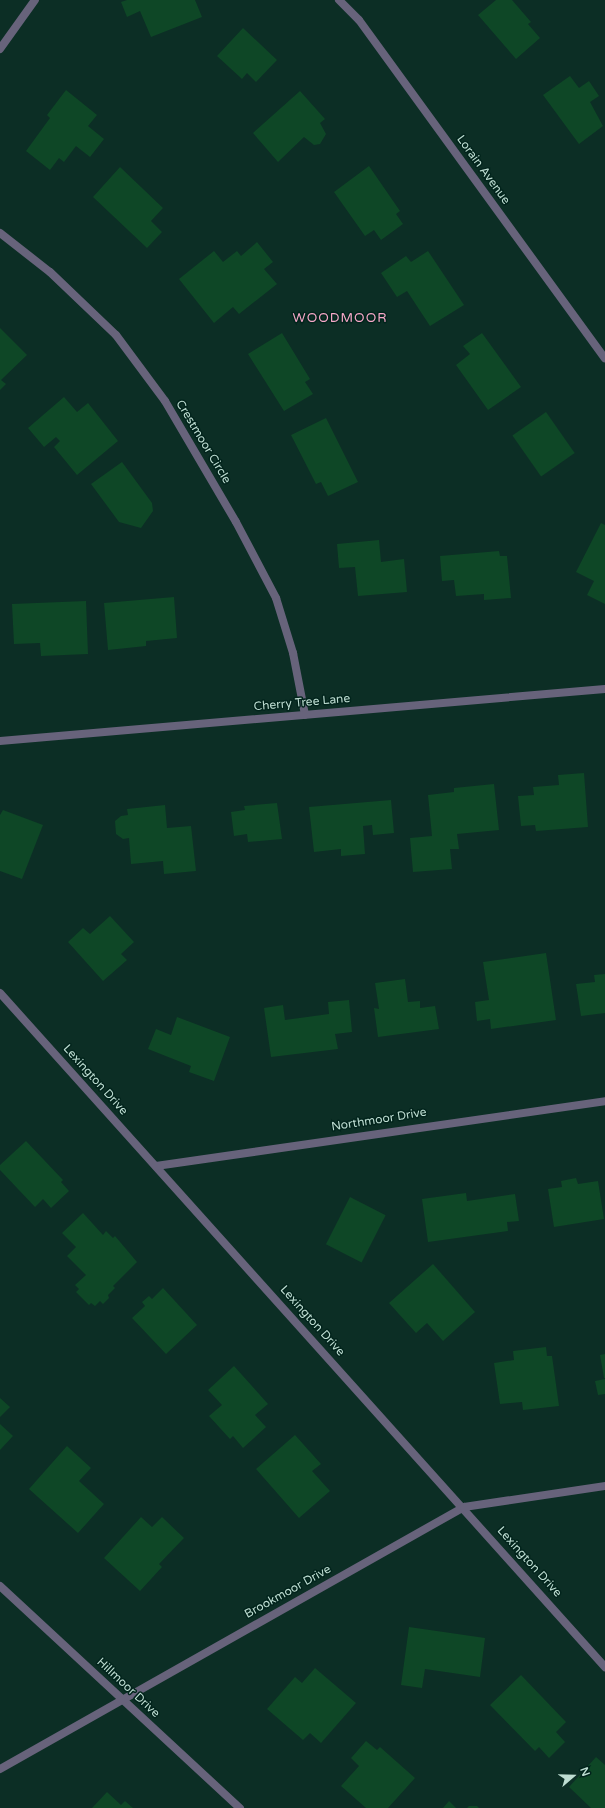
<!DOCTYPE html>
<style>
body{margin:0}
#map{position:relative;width:605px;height:1808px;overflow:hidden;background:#0c2e25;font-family:"Varela Round",sans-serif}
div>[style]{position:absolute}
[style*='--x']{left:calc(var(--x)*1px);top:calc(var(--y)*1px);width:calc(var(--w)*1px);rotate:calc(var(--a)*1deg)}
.building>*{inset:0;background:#0e4726;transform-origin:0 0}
.street>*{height:8px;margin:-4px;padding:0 4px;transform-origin:4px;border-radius:4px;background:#67637b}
span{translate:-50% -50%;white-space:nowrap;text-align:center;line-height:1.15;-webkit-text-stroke:3px #02241c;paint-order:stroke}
.street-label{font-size:12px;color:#beddd2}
.neighbourhood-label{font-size:13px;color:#f7a9c9;letter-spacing:1px}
.north{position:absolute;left:553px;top:1756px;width:40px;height:40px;-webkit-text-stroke:3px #02241c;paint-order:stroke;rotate:70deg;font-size:11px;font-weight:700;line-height:16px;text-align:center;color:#beddd2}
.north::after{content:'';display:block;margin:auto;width:14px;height:18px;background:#beddd2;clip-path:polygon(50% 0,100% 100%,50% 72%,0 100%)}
</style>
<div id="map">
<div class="building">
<i style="clip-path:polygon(127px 0,195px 0,202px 17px,151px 37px,140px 11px,127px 17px,121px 2px)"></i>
<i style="clip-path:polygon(496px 0,512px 0,531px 22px,528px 24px,540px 38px,516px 59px,478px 15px)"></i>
<i style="clip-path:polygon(243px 28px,277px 60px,256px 82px,247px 73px,242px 79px,217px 56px)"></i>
<i style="clip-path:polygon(570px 76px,579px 88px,589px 81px,599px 96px,590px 102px,603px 126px,579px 144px,543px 95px)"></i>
<i style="clip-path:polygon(66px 90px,97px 115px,88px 126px,104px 139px,90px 157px,76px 146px,64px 162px,59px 158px,50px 170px,26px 151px,50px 118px,47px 115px)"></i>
<i style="clip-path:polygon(300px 91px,325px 119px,320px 123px,326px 134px,320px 144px,314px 145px,304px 137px,278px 162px,253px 133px)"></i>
<i style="clip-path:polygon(369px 166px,400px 211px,396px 214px,403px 224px,381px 240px,374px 230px,365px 236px,334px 192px)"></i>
<i style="clip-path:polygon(120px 167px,163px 208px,151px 221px,162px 232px,147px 248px,93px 197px)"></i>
<i style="clip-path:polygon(257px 242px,273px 262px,264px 269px,277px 284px,239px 314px,233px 307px,214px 323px,179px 279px,214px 251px,223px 262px,237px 251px,241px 256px)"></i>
<i style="clip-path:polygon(428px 251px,464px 305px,430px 326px,407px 291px,397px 297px,381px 273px,406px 256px,411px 262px)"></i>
<i style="clip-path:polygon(0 328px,27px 355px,1px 380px,6px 384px,0 390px)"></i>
<i style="clip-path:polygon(282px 333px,310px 379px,305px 382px,313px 394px,284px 411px,248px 354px)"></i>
<i style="clip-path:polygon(482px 333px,521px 387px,488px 410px,456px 365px,470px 354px,463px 346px)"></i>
<i style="clip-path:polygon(64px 397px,77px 412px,88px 403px,118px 441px,77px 475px,54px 447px,60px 441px,56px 437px,44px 447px,28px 428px)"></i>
<i style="left:546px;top:412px;width:50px;height:41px;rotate:55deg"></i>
<i style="clip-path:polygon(326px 418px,358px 482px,328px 496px,321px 482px,316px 484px,291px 435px)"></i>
<i style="clip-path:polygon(122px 462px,152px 503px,153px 511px,141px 528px,119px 522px,91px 484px)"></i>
<i style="clip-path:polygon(601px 523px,605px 525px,605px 604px,587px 595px,594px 581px,576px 572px)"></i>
<i style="clip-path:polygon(379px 540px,381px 562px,404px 559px,407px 592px,358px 596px,355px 567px,339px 568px,337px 544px)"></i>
<i style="clip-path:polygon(499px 551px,500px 556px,507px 556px,511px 598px,484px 600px,484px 594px,456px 596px,454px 580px,442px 581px,440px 556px)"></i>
<i style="clip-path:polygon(174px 597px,177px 638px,146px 641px,146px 646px,108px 650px,104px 603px)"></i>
<i style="clip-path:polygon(86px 601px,88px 654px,41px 656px,40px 643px,14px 644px,12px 604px)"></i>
<i style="clip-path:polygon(584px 773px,588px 827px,536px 831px,535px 825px,521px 826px,518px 796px,534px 795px,533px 787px,559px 785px,558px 775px)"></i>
<i style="clip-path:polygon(494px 784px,499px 830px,457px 834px,459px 849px,450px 849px,452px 869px,413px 872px,410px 838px,432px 836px,428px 795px,454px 792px,454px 788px)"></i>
<i style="clip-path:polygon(391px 800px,394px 833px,373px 835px,372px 825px,363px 826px,365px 854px,341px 856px,341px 849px,314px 852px,309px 807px)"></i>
<i style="clip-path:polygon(277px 803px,282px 839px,248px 842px,247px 834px,234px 836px,231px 812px,245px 810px,244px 806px)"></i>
<i style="clip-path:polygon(165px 805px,167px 828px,191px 826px,196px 871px,164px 874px,163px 861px,131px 864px,129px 838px,123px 839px,116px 834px,115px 821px,121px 816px,128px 815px,127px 809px)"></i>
<i style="clip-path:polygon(3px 810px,43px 825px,22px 879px,0 871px,0 815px)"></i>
<i style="clip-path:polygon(110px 916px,134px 942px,121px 954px,127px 960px,103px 981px,68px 942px,83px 928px,90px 934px)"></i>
<i style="clip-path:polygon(546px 953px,556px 1020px,491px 1029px,490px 1019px,477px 1021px,475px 1002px,489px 1000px,483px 962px)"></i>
<i style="clip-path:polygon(605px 974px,605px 1013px,581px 1016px,576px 984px,595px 982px,594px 975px)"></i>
<i style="clip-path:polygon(405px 979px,408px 1002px,420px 1001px,420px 1008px,435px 1006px,439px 1029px,378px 1037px,374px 1008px,379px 1009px,375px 983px)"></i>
<i style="clip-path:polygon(349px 1000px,352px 1032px,335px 1034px,338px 1049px,271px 1057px,264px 1008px,283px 1005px,285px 1020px,329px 1014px,328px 1002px)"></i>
<i style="clip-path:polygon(177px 1017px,230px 1037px,214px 1081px,189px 1072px,191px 1066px,148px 1049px,156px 1029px,171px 1035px)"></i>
<i style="clip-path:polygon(26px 1141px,63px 1180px,61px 1182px,69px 1191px,51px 1208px,43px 1199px,35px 1207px,0 1170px,0 1165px)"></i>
<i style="clip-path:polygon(576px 1178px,578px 1184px,598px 1181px,604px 1219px,554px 1227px,548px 1189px,562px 1187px,561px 1181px)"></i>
<i style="clip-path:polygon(466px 1193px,467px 1201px,515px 1194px,519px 1221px,507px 1222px,508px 1231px,428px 1242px,422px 1199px)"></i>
<i style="left:350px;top:1197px;width:40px;height:53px;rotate:27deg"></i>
<i style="clip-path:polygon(83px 1213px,103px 1235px,106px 1231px,113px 1238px,115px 1236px,137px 1262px,113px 1286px,115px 1288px,108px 1295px,109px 1298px,103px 1304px,100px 1301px,95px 1306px,91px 1303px,89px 1305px,76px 1292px,79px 1289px,75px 1285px,86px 1275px,67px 1256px,76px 1247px,62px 1233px)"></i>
<i style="clip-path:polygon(433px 1264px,475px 1312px,443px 1341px,427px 1323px,416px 1333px,389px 1303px)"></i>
<i style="clip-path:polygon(163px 1288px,197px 1325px,166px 1354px,132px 1318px,145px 1306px,142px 1302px,149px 1296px,152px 1299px)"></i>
<i style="clip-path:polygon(546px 1347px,547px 1356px,552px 1356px,559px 1406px,523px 1410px,522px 1402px,500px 1404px,494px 1363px,514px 1360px,513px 1351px)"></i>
<i style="clip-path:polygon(605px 1354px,605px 1378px,604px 1378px,600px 1355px)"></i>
<i style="clip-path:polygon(234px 1366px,268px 1404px,255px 1415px,266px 1427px,243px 1448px,233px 1436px,230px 1439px,209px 1416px,222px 1405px,208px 1390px)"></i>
<i style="clip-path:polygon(605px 1379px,605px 1394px,598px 1395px,595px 1381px)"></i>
<i style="clip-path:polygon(0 1398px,10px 1407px,0 1417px)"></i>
<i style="clip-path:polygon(0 1424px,13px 1436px,0 1450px)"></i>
<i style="clip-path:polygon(295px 1435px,321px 1464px,312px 1471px,330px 1491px,299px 1518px,256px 1469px)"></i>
<i style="clip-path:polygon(67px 1446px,91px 1468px,79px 1481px,104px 1504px,78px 1533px,29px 1489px)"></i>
<i style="clip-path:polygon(141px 1517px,152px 1527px,162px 1517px,184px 1538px,159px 1564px,162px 1567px,140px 1591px,104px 1558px)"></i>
<i style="clip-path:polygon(409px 1627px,485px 1638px,480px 1677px,425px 1669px,422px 1688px,401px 1685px)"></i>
<i style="clip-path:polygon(315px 1668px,356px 1703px,321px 1743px,310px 1733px,303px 1740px,267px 1709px,295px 1677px,302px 1683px)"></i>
<i style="clip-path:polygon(521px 1675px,566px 1722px,556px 1732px,565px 1742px,549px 1758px,539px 1747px,535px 1751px,490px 1705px)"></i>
<i style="clip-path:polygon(366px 1741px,377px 1750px,380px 1747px,415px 1778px,388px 1808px,366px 1808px,341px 1786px,359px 1766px,351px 1758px)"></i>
<i style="clip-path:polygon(596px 1757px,605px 1765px,605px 1808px,591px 1808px,569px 1787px)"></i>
<i style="clip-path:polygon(107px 1792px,121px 1805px,125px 1801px,133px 1808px,92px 1808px)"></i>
<i style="clip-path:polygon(449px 1801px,456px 1808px,443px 1808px)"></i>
<i style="clip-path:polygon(469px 1806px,477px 1806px,479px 1808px,467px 1808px)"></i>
</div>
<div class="street">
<i style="--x:339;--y:0;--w:28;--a:45"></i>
<i style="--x:359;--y:20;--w:418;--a:54"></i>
<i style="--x:0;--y:49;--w:60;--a:-54.5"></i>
<i style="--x:0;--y:233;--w:63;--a:38"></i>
<i style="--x:50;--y:272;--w:91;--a:43.7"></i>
<i style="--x:116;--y:335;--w:82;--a:53.4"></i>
<i style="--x:165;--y:401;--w:140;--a:59.6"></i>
<i style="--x:236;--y:522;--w:86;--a:62.2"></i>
<i style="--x:276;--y:598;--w:58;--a:72.8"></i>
<i style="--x:293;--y:653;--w:63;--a:79"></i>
<i style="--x:0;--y:741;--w:607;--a:-4.91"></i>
<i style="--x:0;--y:993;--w:906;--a:48.09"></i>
<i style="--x:156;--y:1166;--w:454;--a:-8.2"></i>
<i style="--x:0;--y:1586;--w:327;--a:42.8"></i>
<i style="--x:0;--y:1769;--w:533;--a:-29.45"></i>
<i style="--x:464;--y:1507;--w:143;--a:-8.5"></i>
</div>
<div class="street-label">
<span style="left:483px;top:170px;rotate:54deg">Lorain Avenue</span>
<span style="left:203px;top:442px;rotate:59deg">Crestmoor Circle</span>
<span style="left:302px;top:703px;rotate:-5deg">Cherry Tree Lane</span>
<span style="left:95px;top:1080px;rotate:48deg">Lexington Drive</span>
<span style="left:379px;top:1120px;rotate:-9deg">Northmoor Drive</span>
<span style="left:312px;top:1321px;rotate:48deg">Lexington Drive</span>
<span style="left:529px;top:1562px;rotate:48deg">Lexington Drive</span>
<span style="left:288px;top:1592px;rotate:-29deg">Brookmoor Drive</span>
<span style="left:128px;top:1688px;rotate:43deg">Hillmoor Drive</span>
</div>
<div class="neighbourhood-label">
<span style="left:340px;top:318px">WOODMOOR</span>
</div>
<div class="north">N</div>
</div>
